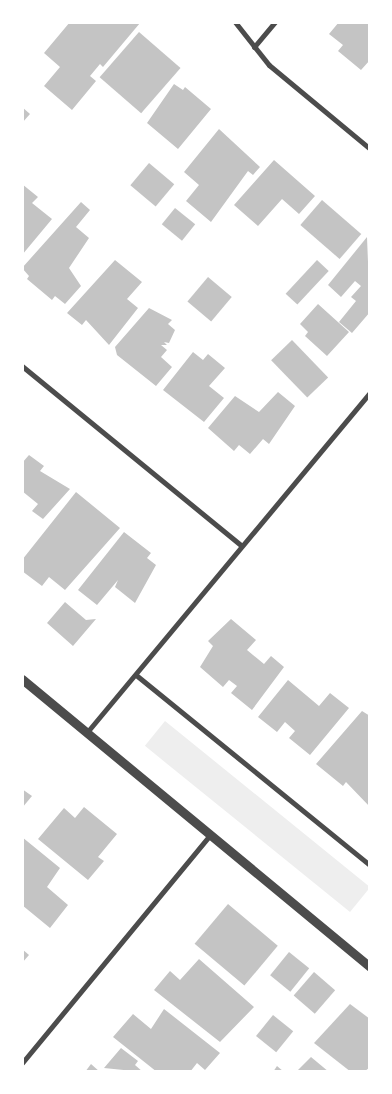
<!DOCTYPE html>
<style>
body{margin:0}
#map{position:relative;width:392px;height:1094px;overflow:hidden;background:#fff;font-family:"Crimson Pro",serif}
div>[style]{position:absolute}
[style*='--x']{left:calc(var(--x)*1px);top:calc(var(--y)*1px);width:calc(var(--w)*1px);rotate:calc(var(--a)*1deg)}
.green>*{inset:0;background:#eee;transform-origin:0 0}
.building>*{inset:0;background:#c4c4c4;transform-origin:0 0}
.minor>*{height:5px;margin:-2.5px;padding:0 2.5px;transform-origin:2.5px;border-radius:2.5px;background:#4c4c4c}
.tertiary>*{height:9px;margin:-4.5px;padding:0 4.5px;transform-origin:4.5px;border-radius:4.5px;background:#4c4c4c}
span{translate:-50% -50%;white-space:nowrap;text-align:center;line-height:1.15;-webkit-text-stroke:4.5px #fff;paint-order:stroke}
.frame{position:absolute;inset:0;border:24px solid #fff;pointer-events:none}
</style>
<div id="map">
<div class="green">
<i style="left:165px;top:721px;width:264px;height:32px;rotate:39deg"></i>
</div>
<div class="building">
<i style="clip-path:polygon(70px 22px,140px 23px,103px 67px,100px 64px,90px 76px,96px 81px,72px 110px,44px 86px,60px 67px,44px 53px)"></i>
<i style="clip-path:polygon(339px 22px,370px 22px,370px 60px,361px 70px,338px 51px,343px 45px,329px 34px)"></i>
<i style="left:139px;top:32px;width:55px;height:60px;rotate:41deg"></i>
<i style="clip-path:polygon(174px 84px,183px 90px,185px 87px,211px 109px,178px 149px,147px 123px)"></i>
<i style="clip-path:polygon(22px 107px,30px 114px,22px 123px)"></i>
<i style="clip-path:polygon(219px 129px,260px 167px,253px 175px,248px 171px,211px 222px,186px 201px,199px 185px,184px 172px)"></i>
<i style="clip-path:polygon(274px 160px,315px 196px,299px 214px,282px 199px,258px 226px,234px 205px)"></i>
<i style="left:149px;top:163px;width:33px;height:29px;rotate:40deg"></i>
<i style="clip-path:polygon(22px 184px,38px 197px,32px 203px,52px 219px,22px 255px)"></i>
<i style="left:322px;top:200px;width:52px;height:33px;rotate:41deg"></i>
<i style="clip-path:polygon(81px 202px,90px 210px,76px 227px,89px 238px,69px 268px,81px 286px,65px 304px,55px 296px,52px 300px,27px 279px,29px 276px,22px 268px)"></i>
<i style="left:175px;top:208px;width:26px;height:21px;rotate:39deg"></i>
<i style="clip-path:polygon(367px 237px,370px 312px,352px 333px,339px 322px,356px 301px,351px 297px,361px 286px,355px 281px,341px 297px,328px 285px)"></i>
<i style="clip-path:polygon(115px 260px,142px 282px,127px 299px,138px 308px,109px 345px,86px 320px,82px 325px,67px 313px)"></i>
<i style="left:317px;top:260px;width:16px;height:46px;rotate:43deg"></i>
<i style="left:208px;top:277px;width:31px;height:32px;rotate:40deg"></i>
<i style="clip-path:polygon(318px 304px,349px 332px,327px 356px,305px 336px,308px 332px,300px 324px)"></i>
<i style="clip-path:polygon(149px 308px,172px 320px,168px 324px,175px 330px,169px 343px,164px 342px,167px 345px,161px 345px,167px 350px,161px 357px,172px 367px,156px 386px,117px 355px,115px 347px)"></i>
<i style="left:292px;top:340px;width:52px;height:29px;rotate:46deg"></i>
<i style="clip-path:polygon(193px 352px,203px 360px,208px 354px,225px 368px,209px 386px,224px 398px,204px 422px,163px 390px)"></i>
<i style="clip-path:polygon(278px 392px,295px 406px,269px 444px,263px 439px,250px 454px,239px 445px,234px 451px,208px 428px,235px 396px,259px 412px)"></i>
<i style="clip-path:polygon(29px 455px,44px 466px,40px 471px,70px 489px,43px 519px,32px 511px,38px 504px,22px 491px,22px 463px)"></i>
<i style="clip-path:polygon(76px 492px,120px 528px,65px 590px,49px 577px,42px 586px,22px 571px,22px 560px)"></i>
<i style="clip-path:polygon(124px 532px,151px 553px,147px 558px,156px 565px,135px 603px,115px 587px,118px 580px,97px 605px,78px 590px)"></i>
<i style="clip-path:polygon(65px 602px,86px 620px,96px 619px,73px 646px,47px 623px)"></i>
<i style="clip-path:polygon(231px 619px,256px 640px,247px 650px,264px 664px,271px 656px,284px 667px,252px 710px,231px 693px,237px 686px,229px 680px,223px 687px,200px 667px,213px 646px,208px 641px)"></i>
<i style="clip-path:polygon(288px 680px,319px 706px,330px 693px,349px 708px,310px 755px,289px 738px,295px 731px,285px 722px,277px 732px,258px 717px)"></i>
<i style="clip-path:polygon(362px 711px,370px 716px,370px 807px,346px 782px,343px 786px,316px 764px)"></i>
<i style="clip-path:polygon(22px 789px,32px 796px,22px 808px)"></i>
<i style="clip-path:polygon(84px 807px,117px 834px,98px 857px,104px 861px,88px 880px,38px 839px,64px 808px,75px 818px)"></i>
<i style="clip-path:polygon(22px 837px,60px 868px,47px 887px,68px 905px,50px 928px,22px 905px)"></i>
<i style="left:228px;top:904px;width:65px;height:52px;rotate:40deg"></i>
<i style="clip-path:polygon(22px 949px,29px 955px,22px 963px)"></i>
<i style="left:289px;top:952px;width:26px;height:30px;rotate:39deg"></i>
<i style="clip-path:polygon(199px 959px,254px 1007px,220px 1042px,154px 990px,170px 971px,180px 980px)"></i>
<i style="left:314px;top:972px;width:28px;height:31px;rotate:41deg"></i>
<i style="clip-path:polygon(350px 1004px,370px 1019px,370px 1067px,364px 1072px,351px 1072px,314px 1043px)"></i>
<i style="clip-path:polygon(164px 1009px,220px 1053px,205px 1070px,197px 1063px,190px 1072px,157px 1072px,113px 1037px,133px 1014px,151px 1029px)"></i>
<i style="left:273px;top:1015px;width:26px;height:27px;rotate:39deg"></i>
<i style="clip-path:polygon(121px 1048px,138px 1061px,135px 1065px,143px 1072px,104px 1068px)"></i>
<i style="clip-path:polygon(311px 1057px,329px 1072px,296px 1072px)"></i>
<i style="clip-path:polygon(91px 1064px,100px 1072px,85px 1072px)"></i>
<i style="clip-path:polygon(277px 1066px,284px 1072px,273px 1072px)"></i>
</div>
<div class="minor">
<i style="--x:235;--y:22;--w:55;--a:51.7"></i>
<i style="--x:269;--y:65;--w:131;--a:39.7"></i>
<i style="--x:254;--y:47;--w:33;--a:-50"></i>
<i style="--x:22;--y:366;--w:283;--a:39.3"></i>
<i style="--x:136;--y:675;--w:301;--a:39.1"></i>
<i style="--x:88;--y:731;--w:441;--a:-50.2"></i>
<i style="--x:22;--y:1063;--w:297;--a:-50.5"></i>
</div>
<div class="tertiary">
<i style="--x:22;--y:679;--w:452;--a:39.6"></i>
</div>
<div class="frame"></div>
</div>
